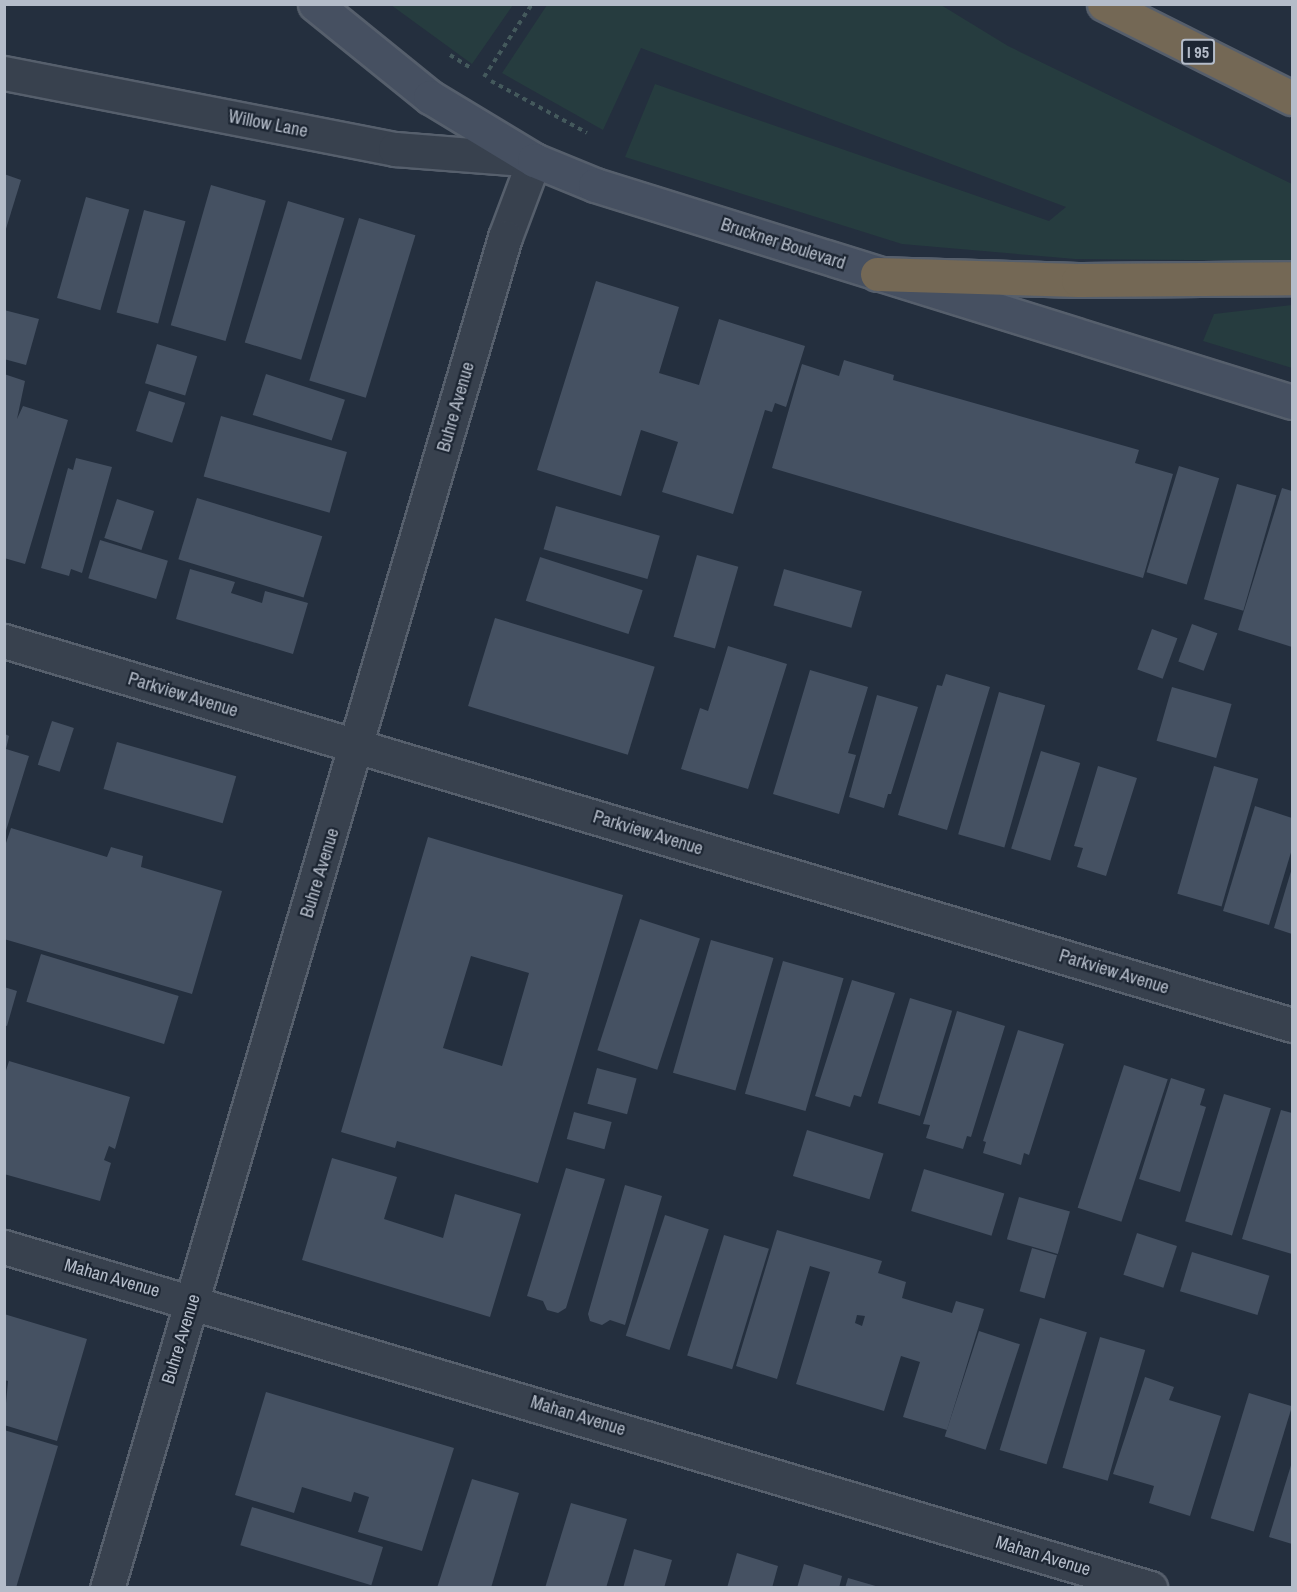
<!DOCTYPE html>
<style>
body{margin:0}
#map{position:relative;width:1297px;height:1592px;overflow:hidden;background:#242f3e;font-family:"Archivo Narrow",sans-serif}
div>[style]{position:absolute}
[style*='--x']{left:calc(var(--x)*1px);top:calc(var(--y)*1px);width:calc(var(--w)*1px);rotate:calc(var(--a)*1deg)}
.green>*{inset:0;background:#263c3f}
.building>*{inset:0;background:#455162;transform-origin:0 0}
.path>*{height:4px;margin-top:-2px;transform-origin:0;background:repeating-linear-gradient(90deg,#44595c 0 4.5px,transparent 0 9px)}
.roads{filter:drop-shadow(2px 0 #565f6c) drop-shadow(-2px 0 #565f6c) drop-shadow(0 2px #565f6c) drop-shadow(0 -2px #565f6c)}
.minor>*{height:33px;margin:-16.5px;padding:0 16.5px;transform-origin:16.5px;border-radius:16.5px;background:#38414e}
.secondary>*{height:33px;margin:-16.5px;padding:0 16.5px;transform-origin:16.5px;border-radius:16.5px;background:#465061}
.motorway>*{height:33px;margin:-16.5px;padding:0 16.5px;transform-origin:16.5px;border-radius:16.5px;background:#746855}
span{translate:-50% -50%;white-space:nowrap;text-align:center;line-height:1.15;-webkit-text-stroke:4.5px #1d2633;paint-order:stroke}
.shield-label span{padding:2px 4px;background:#1d2633;border:2px solid;border-radius:4px;-webkit-text-stroke-width:0}
.shield-label{font-size:16px;color:#b4bcc9;font-weight:700}
.street-label{font-size:18px;color:#b4bcc9}
.frame{position:absolute;inset:0;border:6px solid #b4bcc9;pointer-events:none}
</style>
<div id="map">
<div class="green">
<i style="clip-path:polygon(391px 5px,513px 5px,472px 64px)"></i>
<i style="clip-path:polygon(547px 5px,941px 5px,1008px 46px,1292px 184px,1292px 261px,1075px 259px,902px 244px,625px 157px,655px 84px,1049px 221px,1066px 207px,641px 48px,603px 130px,502px 73px)"></i>
<i style="clip-path:polygon(1292px 305px,1292px 368px,1203px 341px,1214px 314px)"></i>
</div>
<div class="building">
<i style="clip-path:polygon(4px 174px,21px 180px,5px 232px,4px 232px)"></i>
<i style="left:211px;top:185px;width:57px;height:146px;rotate:16deg"></i>
<i style="left:86px;top:197px;width:45px;height:105px;rotate:16deg"></i>
<i style="left:288px;top:201px;width:59px;height:148px;rotate:17deg"></i>
<i style="left:144px;top:210px;width:43px;height:106px;rotate:15deg"></i>
<i style="left:359px;top:218px;width:59px;height:170px;rotate:17deg"></i>
<i style="clip-path:polygon(596px 281px,679px 307px,659px 373px,699px 385px,719px 319px,805px 346px,786px 407px,775px 403px,772px 412px,765px 410px,733px 514px,662px 492px,678px 442px,641px 430px,621px 496px,537px 470px)"></i>
<i style="clip-path:polygon(4px 310px,39px 319px,26px 365px,4px 359px)"></i>
<i style="left:157px;top:344px;width:42px;height:41px;rotate:17deg"></i>
<i style="clip-path:polygon(844px 360px,894px 375px,893px 380px,1139px 450px,1135px 463px,1173px 474px,1143px 578px,772px 468px,802px 364px,839px 376px)"></i>
<i style="clip-path:polygon(4px 374px,25px 381px,17px 419px,23px 406px,68px 420px,25px 564px,4px 558px)"></i>
<i style="left:266px;top:374px;width:83px;height:43px;rotate:18deg"></i>
<i style="left:149px;top:391px;width:38px;height:42px;rotate:18deg"></i>
<i style="left:221px;top:416px;width:131px;height:63px;rotate:16deg"></i>
<i style="clip-path:polygon(76px 458px,112px 467px,82px 573px,71px 569px,69px 576px,41px 568px,68px 468px,73px 470px)"></i>
<i style="left:1179px;top:466px;width:42px;height:111px;rotate:17deg"></i>
<i style="left:1237px;top:484px;width:41px;height:120px;rotate:16deg"></i>
<i style="clip-path:polygon(1282px 488px,1292px 491px,1292px 647px,1238px 630px)"></i>
<i style="left:197px;top:498px;width:131px;height:64px;rotate:17deg"></i>
<i style="left:117px;top:499px;width:39px;height:41px;rotate:18deg"></i>
<i style="left:556px;top:506px;width:108px;height:45px;rotate:16deg"></i>
<i style="left:100px;top:540px;width:71px;height:40px;rotate:17deg"></i>
<i style="left:697px;top:555px;width:43px;height:85px;rotate:16deg"></i>
<i style="left:540px;top:557px;width:108px;height:46px;rotate:18deg"></i>
<i style="clip-path:polygon(190px 569px,235px 582px,231px 593px,262px 603px,265px 591px,308px 603px,293px 654px,176px 619px)"></i>
<i style="left:784px;top:569px;width:81px;height:38px;rotate:16deg"></i>
<i style="left:495px;top:618px;width:167px;height:92px;rotate:17deg"></i>
<i style="left:1192px;top:624px;width:27px;height:40px;rotate:20deg"></i>
<i style="left:1152px;top:629px;width:27px;height:43px;rotate:20deg"></i>
<i style="clip-path:polygon(728px 646px,787px 664px,748px 789px,681px 769px,700px 708px,708px 711px)"></i>
<i style="clip-path:polygon(810px 670px,868px 687px,848px 753px,856px 755px,839px 814px,773px 794px)"></i>
<i style="clip-path:polygon(946px 674px,990px 687px,947px 830px,898px 815px,937px 685px,942px 686px)"></i>
<i style="left:1172px;top:687px;width:62px;height:56px;rotate:16deg"></i>
<i style="left:999px;top:692px;width:48px;height:148px;rotate:16deg"></i>
<i style="clip-path:polygon(877px 695px,918px 707px,891px 794px,888px 794px,884px 808px,849px 797px)"></i>
<i style="left:52px;top:721px;width:23px;height:46px;rotate:18deg"></i>
<i style="clip-path:polygon(5px 734px,9px 736px,6px 749px,29px 756px,5px 834px)"></i>
<i style="left:117px;top:742px;width:124px;height:49px;rotate:16deg"></i>
<i style="left:1041px;top:751px;width:41px;height:102px;rotate:17deg"></i>
<i style="clip-path:polygon(1098px 766px,1137px 778px,1106px 876px,1077px 867px,1083px 848px,1074px 846px)"></i>
<i style="left:1214px;top:766px;width:46px;height:133px;rotate:16deg"></i>
<i style="clip-path:polygon(1255px 806px,1292px 818px,1292px 849px,1269px 925px,1223px 911px)"></i>
<i style="clip-path:polygon(11px 828px,107px 857px,111px 847px,143px 856px,141px 867px,222px 891px,192px 994px,4px 939px,4px 849px)"></i>
<i style="clip-path:polygon(evenodd,428px 837px,623px 895px,538px 1183px,397px 1141px,395px 1148px,341px 1132px,428px 837px,471px 956px,529px 973px,502px 1066px,443px 1048px,471px 956px)"></i>
<i style="clip-path:polygon(1292px 868px,1292px 934px,1274px 928px)"></i>
<i style="left:640px;top:919px;width:63px;height:138px;rotate:18deg"></i>
<i style="left:711px;top:940px;width:65px;height:138px;rotate:16deg"></i>
<i style="left:41px;top:954px;width:144px;height:50px;rotate:17deg"></i>
<i style="left:783px;top:961px;width:63px;height:138px;rotate:16deg"></i>
<i style="clip-path:polygon(852px 980px,895px 993px,861px 1097px,854px 1095px,850px 1107px,815px 1096px)"></i>
<i style="clip-path:polygon(4px 987px,17px 991px,7px 1026px,4px 1025px)"></i>
<i style="left:910px;top:998px;width:44px;height:110px;rotate:17deg"></i>
<i style="clip-path:polygon(957px 1011px,1005px 1026px,971px 1137px,967px 1136px,963px 1149px,926px 1138px,930px 1125px,923px 1124px)"></i>
<i style="clip-path:polygon(1018px 1030px,1064px 1044px,1029px 1155px,1024px 1153px,1021px 1165px,983px 1153px,986px 1142px,983px 1141px)"></i>
<i style="clip-path:polygon(9px 1061px,130px 1097px,115px 1149px,109px 1146px,104px 1160px,111px 1163px,100px 1201px,4px 1174px,4px 1077px)"></i>
<i style="left:1124px;top:1065px;width:46px;height:150px;rotate:18deg"></i>
<i style="left:597px;top:1068px;width:41px;height:37px;rotate:15deg"></i>
<i style="clip-path:polygon(1171px 1078px,1205px 1089px,1200px 1105px,1206px 1107px,1180px 1192px,1139px 1179px)"></i>
<i style="left:1224px;top:1094px;width:49px;height:133px;rotate:17deg"></i>
<i style="clip-path:polygon(1281px 1110px,1292px 1113px,1292px 1254px,1242px 1239px)"></i>
<i style="left:574px;top:1112px;width:39px;height:28px;rotate:15deg"></i>
<i style="left:807px;top:1130px;width:80px;height:48px;rotate:17deg"></i>
<i style="clip-path:polygon(332px 1158px,397px 1177px,384px 1219px,443px 1238px,455px 1194px,521px 1214px,490px 1317px,302px 1260px)"></i>
<i style="clip-path:polygon(566px 1168px,605px 1179px,566px 1308px,558px 1313px,547px 1310px,543px 1301px,527px 1296px)"></i>
<i style="left:924px;top:1169px;width:84px;height:44px;rotate:17deg"></i>
<i style="clip-path:polygon(625px 1185px,662px 1196px,625px 1325px,610px 1320px,602px 1325px,590px 1321px,588px 1314px)"></i>
<i style="left:1019px;top:1197px;width:53px;height:44px;rotate:16deg"></i>
<i style="left:665px;top:1215px;width:46px;height:127px;rotate:18deg"></i>
<i style="clip-path:polygon(evenodd,777px 1230px,882px 1261px,878px 1273px,906px 1282px,902px 1298px,952px 1313px,956px 1301px,984px 1309px,947px 1430px,903px 1417px,920px 1362px,901px 1356px,884px 1411px,796px 1384px,830px 1272px,810px 1266px,777px 1379px,736px 1366px,777px 1230px,857px 1315px,865px 1316px,862px 1326px,855px 1323px,857px 1315px)"></i>
<i style="left:1137px;top:1233px;width:42px;height:44px;rotate:18deg"></i>
<i style="left:724px;top:1235px;width:47px;height:126px;rotate:17deg"></i>
<i style="left:1032px;top:1248px;width:26px;height:45px;rotate:16deg"></i>
<i style="left:1192px;top:1252px;width:81px;height:41px;rotate:17deg"></i>
<i style="clip-path:polygon(4px 1314px,87px 1339px,57px 1441px,4px 1425px,8px 1381px,4px 1380px)"></i>
<i style="left:1040px;top:1318px;width:49px;height:138px;rotate:17deg"></i>
<i style="left:979px;top:1331px;width:43px;height:111px;rotate:18deg"></i>
<i style="left:1100px;top:1337px;width:47px;height:136px;rotate:16deg"></i>
<i style="clip-path:polygon(1145px 1377px,1174px 1387px,1169px 1400px,1221px 1416px,1190px 1516px,1149px 1503px,1154px 1486px,1113px 1474px)"></i>
<i style="clip-path:polygon(266px 1392px,454px 1448px,422px 1551px,358px 1532px,369px 1497px,354px 1492px,351px 1502px,302px 1487px,294px 1513px,235px 1495px)"></i>
<i style="left:1249px;top:1393px;width:45px;height:131px;rotate:17deg"></i>
<i style="clip-path:polygon(4px 1430px,58px 1446px,16px 1588px,4px 1588px)"></i>
<i style="clip-path:polygon(1292px 1462px,1292px 1544px,1269px 1537px)"></i>
<i style="clip-path:polygon(472px 1479px,519px 1493px,491px 1588px,437px 1588px)"></i>
<i style="clip-path:polygon(571px 1503px,627px 1519px,606px 1588px,545px 1588px)"></i>
<i style="left:252px;top:1507px;width:137px;height:40px;rotate:17deg"></i>
<i style="clip-path:polygon(634px 1549px,672px 1560px,664px 1588px,623px 1588px)"></i>
<i style="clip-path:polygon(737px 1553px,778px 1566px,772px 1588px,727px 1588px)"></i>
<i style="clip-path:polygon(804px 1564px,842px 1576px,839px 1588px,797px 1588px)"></i>
<i style="clip-path:polygon(848px 1578px,879px 1587px,879px 1588px,845px 1588px)"></i>
</div>
<div class="path">
<i style="--x:450;--y:55;--w:26;--a:32"></i>
<i style="--x:484;--y:77;--w:87;--a:-56.7"></i>
<i style="--x:491;--y:81;--w:109;--a:28.4"></i>
</div>
<div class="roads">
<div class="minor">
<i style="--x:4;--y:73;--w:398;--a:11"></i>
<i style="--x:395;--y:149;--w:139;--a:4.5"></i>
<i style="--x:534;--y:160;--w:82;--a:110.6"></i>
<i style="--x:505;--y:237;--w:1408;--a:106.41"></i>
<i style="--x:4;--y:641;--w:1344;--a:16.6"></i>
<i style="--x:4;--y:1247;--w:1196;--a:16.57"></i>
</div>
<div class="secondary">
<i style="--x:315;--y:4;--w:148;--a:39"></i>
<i style="--x:430;--y:97;--w:122;--a:31.2"></i>
<i style="--x:534;--y:160;--w:66;--a:22.3"></i>
<i style="--x:595;--y:185;--w:730;--a:17.29"></i>
</div>
<div class="motorway">
<i style="--x:1104;--y:4;--w:210;--a:26.6"></i>
<i style="--x:877;--y:274;--w:201;--a:1.7"></i>
<i style="--x:1078;--y:280;--w:214;--a:-0.5"></i>
</div>
</div>
<div class="shield-label">
<span style="left:1198px;top:52px">I 95</span>
</div>
<div class="street-label">
<span style="left:268px;top:124px;rotate:11deg">Willow Lane</span>
<span style="left:783px;top:244px;rotate:18deg">Bruckner Boulevard</span>
<span style="left:456px;top:407px;rotate:-74deg">Buhre Avenue</span>
<span style="left:183px;top:695px;rotate:17deg">Parkview Avenue</span>
<span style="left:648px;top:833px;rotate:17deg">Parkview Avenue</span>
<span style="left:320px;top:873px;rotate:-73deg">Buhre Avenue</span>
<span style="left:1114px;top:972px;rotate:17deg">Parkview Avenue</span>
<span style="left:112px;top:1278px;rotate:16deg">Mahan Avenue</span>
<span style="left:181px;top:1339px;rotate:-73deg">Buhre Avenue</span>
<span style="left:578px;top:1416px;rotate:17deg">Mahan Avenue</span>
<span style="left:1043px;top:1556px;rotate:17deg">Mahan Avenue</span>
</div>
<div class="frame"></div>
</div>
